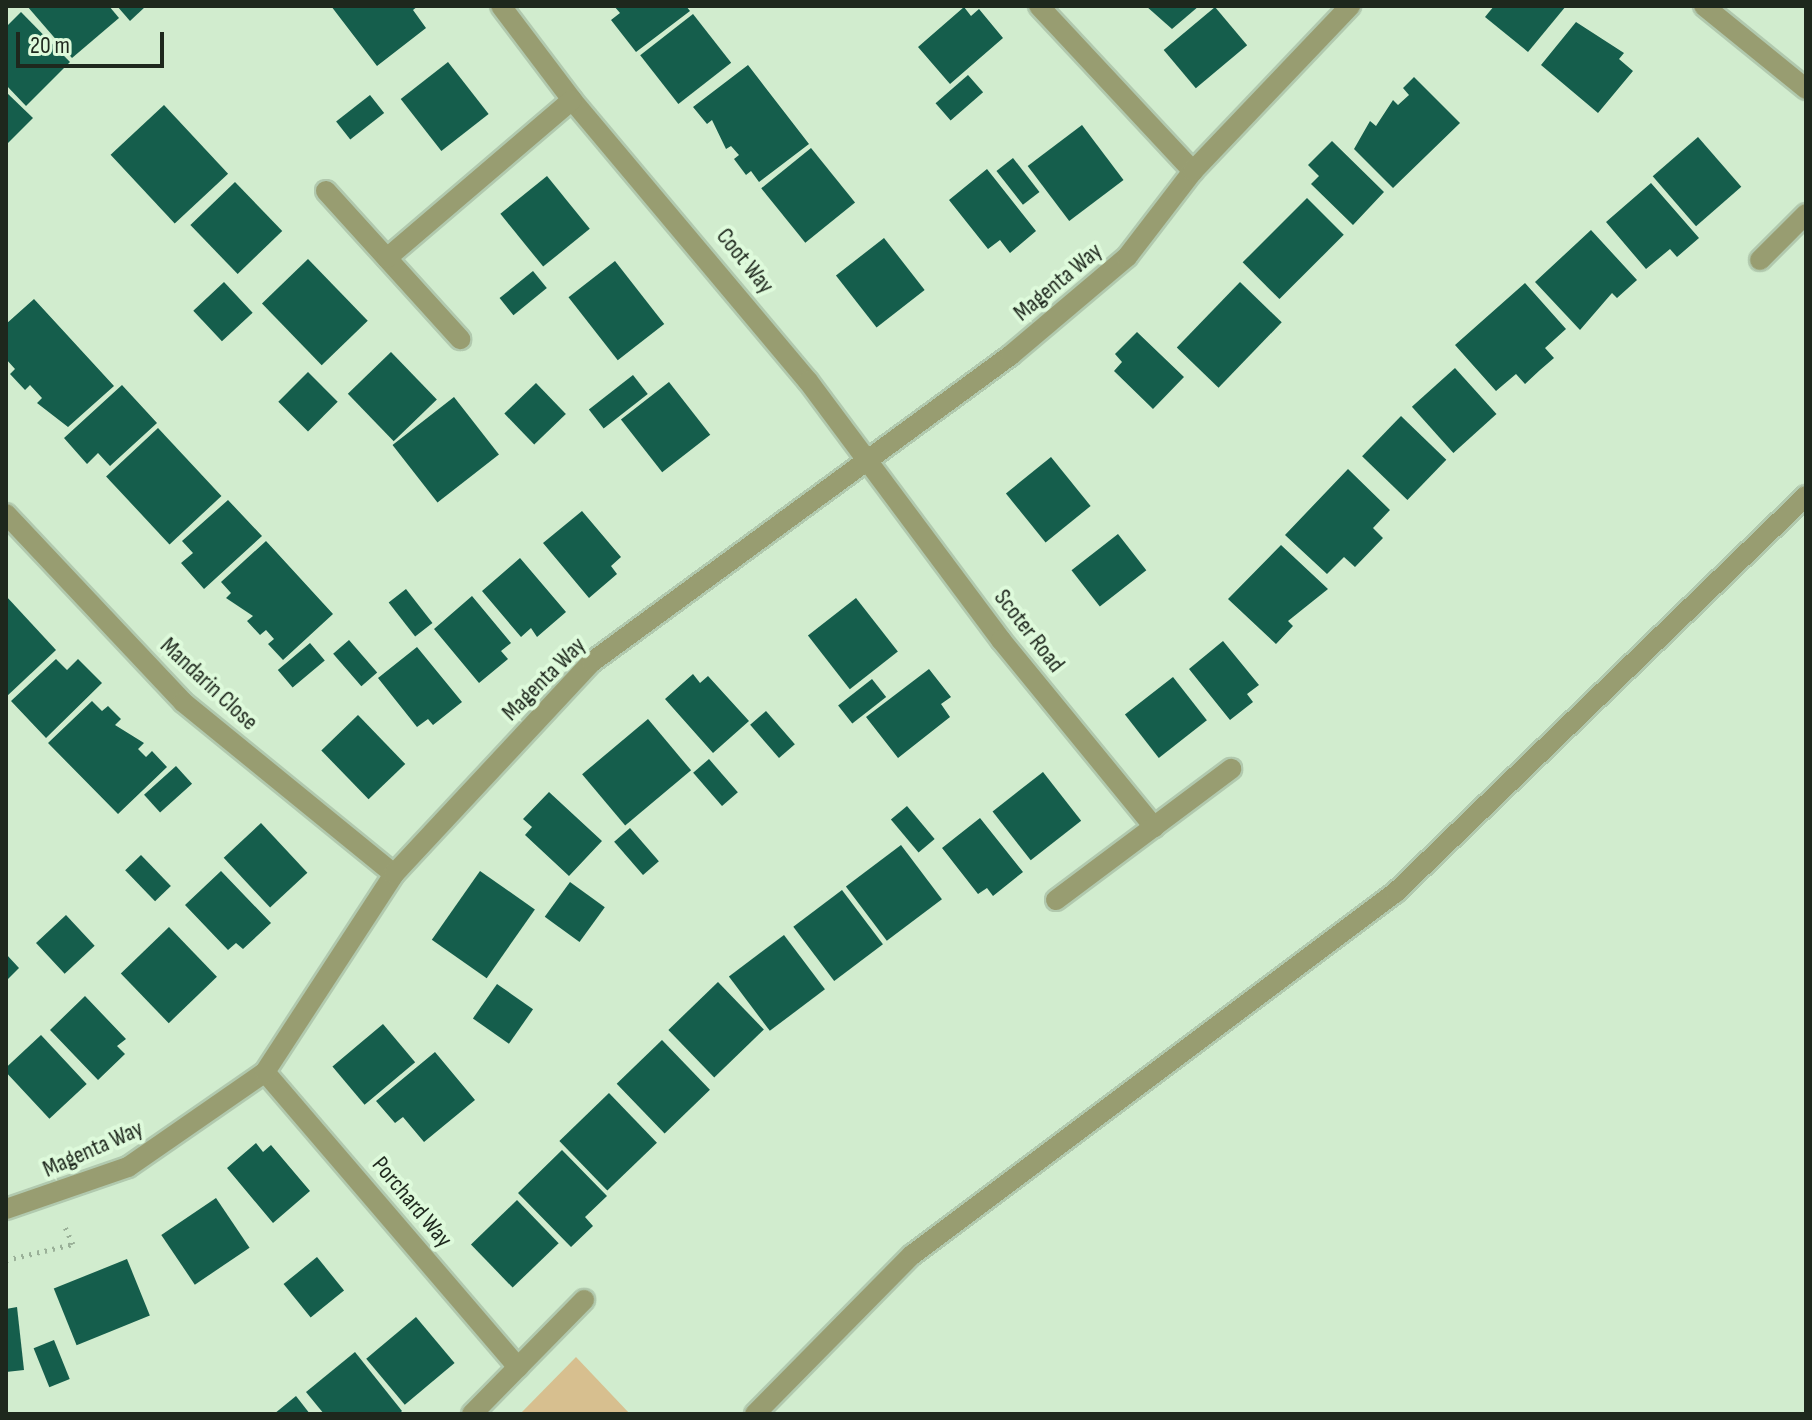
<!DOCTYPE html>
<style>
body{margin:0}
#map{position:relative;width:1812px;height:1420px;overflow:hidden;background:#d1ecce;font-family:"Sofia Sans Condensed",sans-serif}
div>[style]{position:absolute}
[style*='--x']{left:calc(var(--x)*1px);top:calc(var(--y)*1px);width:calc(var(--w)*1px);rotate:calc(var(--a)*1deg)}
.green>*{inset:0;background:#d7bf8f}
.building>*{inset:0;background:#155e4c;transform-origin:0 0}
.path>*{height:5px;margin-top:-2.5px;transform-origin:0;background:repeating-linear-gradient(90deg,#9ab098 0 2px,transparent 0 8px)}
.roads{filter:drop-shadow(2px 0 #b1c9ae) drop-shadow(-2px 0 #b1c9ae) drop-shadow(0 2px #b1c9ae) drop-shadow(0 -2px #b1c9ae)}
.service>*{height:20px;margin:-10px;padding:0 10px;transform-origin:10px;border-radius:10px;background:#989d71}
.minor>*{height:20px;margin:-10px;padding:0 10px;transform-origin:10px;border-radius:10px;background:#989d71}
span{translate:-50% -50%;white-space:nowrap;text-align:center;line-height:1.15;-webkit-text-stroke:8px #defadb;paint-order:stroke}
.street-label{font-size:24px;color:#1e281d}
.frame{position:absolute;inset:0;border:8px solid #1e281d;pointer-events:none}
.scale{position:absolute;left:16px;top:32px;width:148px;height:36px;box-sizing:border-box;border:4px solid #1e281d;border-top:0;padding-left:10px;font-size:24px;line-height:28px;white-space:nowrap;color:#1e281d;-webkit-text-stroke:6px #defadb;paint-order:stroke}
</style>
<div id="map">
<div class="green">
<i style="clip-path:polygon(576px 1357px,630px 1414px,520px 1414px)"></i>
</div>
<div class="building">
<i style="clip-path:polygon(27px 6px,109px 6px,119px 18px,72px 58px)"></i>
<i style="clip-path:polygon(117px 6px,146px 6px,130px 21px)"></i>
<i style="clip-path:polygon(331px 6px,418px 6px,413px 10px,426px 28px,377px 66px)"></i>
<i style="clip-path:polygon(614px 6px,686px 6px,690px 11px,636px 52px,611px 20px,620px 13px)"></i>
<i style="clip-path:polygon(1146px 6px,1199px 6px,1172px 29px)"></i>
<i style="clip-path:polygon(1494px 6px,1566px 6px,1528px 52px,1485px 17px)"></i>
<i style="clip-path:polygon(964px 7px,971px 16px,979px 9px,1003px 38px,950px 84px,918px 47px)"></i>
<i style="left:1215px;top:7px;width:50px;height:67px;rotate:50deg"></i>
<i style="clip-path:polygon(21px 12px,70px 62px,26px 106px,6px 85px,6px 27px)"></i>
<i style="left:693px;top:14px;width:62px;height:67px;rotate:52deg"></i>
<i style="clip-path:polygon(1576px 22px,1624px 53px,1619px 59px,1633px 71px,1598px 113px,1541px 65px)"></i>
<i style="left:448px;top:62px;width:66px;height:60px;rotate:52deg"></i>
<i style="clip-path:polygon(748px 65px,809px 144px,759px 182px,751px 171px,746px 175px,734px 159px,739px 155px,731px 146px,726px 149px,712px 120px,707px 124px,693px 107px)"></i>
<i style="left:968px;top:75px;width:23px;height:43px;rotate:49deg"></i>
<i style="clip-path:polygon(1414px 77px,1460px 123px,1393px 188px,1354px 149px,1370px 121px,1376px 126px,1393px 100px,1398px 105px,1409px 95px,1403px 88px)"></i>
<i style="clip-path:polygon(6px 92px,33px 118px,6px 145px)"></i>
<i style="left:370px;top:95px;width:23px;height:43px;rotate:52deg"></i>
<i style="left:164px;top:105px;width:94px;height:73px;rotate:47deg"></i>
<i style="left:1082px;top:125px;width:69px;height:68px;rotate:53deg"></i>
<i style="left:1698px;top:137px;width:66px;height:60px;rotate:49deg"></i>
<i style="clip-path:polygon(1332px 141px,1384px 192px,1353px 225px,1311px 184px,1319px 176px,1308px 165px)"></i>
<i style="left:811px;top:148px;width:70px;height:64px;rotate:51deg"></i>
<i style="left:1013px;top:158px;width:43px;height:21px;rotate:52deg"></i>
<i style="clip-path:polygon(987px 169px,1036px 231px,1010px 253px,1000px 240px,988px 249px,949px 200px)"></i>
<i style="left:547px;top:176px;width:68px;height:60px;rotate:51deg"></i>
<i style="left:235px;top:182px;width:68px;height:62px;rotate:46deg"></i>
<i style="clip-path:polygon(1651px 183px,1699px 238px,1677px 257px,1670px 249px,1646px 269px,1606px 222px)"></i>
<i style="left:1307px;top:198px;width:52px;height:91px;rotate:45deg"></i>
<i style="clip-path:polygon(1591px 230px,1637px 280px,1617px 298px,1612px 293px,1580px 330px,1535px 282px)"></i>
<i style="left:884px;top:238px;width:66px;height:61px;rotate:52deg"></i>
<i style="left:308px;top:259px;width:86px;height:64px;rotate:46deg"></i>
<i style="left:615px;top:261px;width:80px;height:59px;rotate:52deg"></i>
<i style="left:533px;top:271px;width:22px;height:43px;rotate:51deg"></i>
<i style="left:224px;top:282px;width:42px;height:42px;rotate:47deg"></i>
<i style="left:1240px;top:282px;width:58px;height:91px;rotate:44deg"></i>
<i style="clip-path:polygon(1525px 283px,1566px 329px,1545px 348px,1554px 358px,1540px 370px,1525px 384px,1516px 374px,1496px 391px,1455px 345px)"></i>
<i style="clip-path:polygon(34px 299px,114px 386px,68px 427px,37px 403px,42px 398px,30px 385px,25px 390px,10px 374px,15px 369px,6px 359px,6px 324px)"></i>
<i style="clip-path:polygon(1137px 332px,1184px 377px,1153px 409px,1114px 371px,1122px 362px,1115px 354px)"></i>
<i style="left:391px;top:352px;width:66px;height:60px;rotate:46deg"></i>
<i style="left:1455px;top:368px;width:62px;height:58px;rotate:48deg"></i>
<i style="left:308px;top:372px;width:42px;height:42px;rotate:45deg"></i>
<i style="left:633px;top:375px;width:24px;height:56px;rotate:52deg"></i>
<i style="left:669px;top:382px;width:67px;height:61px;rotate:52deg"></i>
<i style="left:536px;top:383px;width:43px;height:44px;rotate:46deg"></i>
<i style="clip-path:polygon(122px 385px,157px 423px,110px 466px,98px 453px,87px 464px,64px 438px)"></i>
<i style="left:454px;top:397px;width:73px;height:78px;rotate:52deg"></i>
<i style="left:1401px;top:416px;width:63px;height:56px;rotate:44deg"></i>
<i style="left:158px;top:428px;width:93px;height:71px;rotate:47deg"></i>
<i style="left:1051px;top:457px;width:63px;height:58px;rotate:51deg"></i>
<i style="clip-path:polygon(1348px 469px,1390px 510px,1373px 528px,1383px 538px,1355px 567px,1344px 557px,1327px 574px,1285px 535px)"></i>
<i style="clip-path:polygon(228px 500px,262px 536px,204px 589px,181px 563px,193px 553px,182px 541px)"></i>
<i style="clip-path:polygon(582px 511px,621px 557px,611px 566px,617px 574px,589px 598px,543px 543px)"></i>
<i style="left:1118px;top:534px;width:46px;height:59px;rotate:52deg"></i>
<i style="clip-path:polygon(266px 541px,333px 614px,283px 660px,268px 644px,274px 639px,266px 630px,260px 635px,247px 621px,253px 616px,226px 598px,231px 593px,221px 582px)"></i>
<i style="clip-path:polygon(1281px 545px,1328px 589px,1288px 621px,1293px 626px,1276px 644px,1228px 599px)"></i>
<i style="clip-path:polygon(520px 558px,566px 612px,537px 637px,531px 628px,521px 637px,482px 591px)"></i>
<i style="left:406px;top:589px;width:43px;height:22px;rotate:52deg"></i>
<i style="clip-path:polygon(6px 596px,56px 650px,6px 697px)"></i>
<i style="clip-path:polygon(472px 596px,511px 643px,501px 651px,508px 659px,479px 683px,434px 629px)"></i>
<i style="left:856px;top:598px;width:68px;height:61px;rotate:52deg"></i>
<i style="left:349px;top:640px;width:43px;height:21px;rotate:49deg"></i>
<i style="clip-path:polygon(1223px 641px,1259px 685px,1247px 694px,1253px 702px,1230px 720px,1189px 669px)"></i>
<i style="left:310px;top:643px;width:23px;height:42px;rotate:50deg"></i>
<i style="clip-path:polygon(417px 647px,462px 702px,433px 725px,428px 719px,417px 727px,378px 678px)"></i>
<i style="clip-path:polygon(56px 659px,67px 670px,78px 659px,102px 683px,46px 738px,11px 701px)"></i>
<i style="clip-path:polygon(929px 669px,951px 697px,941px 704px,950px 717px,898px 758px,866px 717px)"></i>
<i style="clip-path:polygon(693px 674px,700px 683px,708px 676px,749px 721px,713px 753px,665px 699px)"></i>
<i style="left:1173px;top:677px;width:55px;height:61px;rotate:52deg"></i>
<i style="left:872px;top:679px;width:23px;height:43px;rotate:52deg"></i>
<i style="clip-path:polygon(92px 701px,102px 711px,108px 706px,121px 719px,115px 725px,144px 743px,138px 749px,146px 757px,152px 751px,167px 767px,118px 814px,48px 743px)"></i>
<i style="left:766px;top:711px;width:44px;height:21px;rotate:49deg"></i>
<i style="left:358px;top:715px;width:68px;height:51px;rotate:46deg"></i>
<i style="left:648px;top:719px;width:67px;height:86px;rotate:50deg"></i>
<i style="left:709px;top:759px;width:44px;height:21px;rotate:49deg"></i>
<i style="left:176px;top:766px;width:24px;height:43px;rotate:48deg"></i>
<i style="left:1043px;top:772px;width:62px;height:64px;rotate:52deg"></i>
<i style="clip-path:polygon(549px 792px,602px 841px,569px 876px,525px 835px,532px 827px,523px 819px)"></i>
<i style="left:907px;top:806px;width:43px;height:21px;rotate:50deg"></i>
<i style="clip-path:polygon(980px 818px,1023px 872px,993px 896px,987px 888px,978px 894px,942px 848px)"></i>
<i style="left:261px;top:823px;width:68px;height:51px;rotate:47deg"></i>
<i style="left:630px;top:828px;width:44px;height:21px;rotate:49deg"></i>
<i style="left:901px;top:845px;width:68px;height:69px;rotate:53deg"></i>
<i style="left:141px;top:855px;width:43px;height:22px;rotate:46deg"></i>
<i style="clip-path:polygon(221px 871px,271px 923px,243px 949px,236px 943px,228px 950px,185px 905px)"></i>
<i style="left:480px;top:871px;width:67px;height:84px;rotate:35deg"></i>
<i style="left:570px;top:882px;width:43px;height:43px;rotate:36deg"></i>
<i style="left:842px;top:890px;width:68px;height:61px;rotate:53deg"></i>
<i style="left:66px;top:915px;width:42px;height:41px;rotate:47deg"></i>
<i style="left:169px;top:927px;width:69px;height:67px;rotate:46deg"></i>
<i style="left:784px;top:935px;width:68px;height:69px;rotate:53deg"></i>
<i style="clip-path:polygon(6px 954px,19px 968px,6px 981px)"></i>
<i style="left:718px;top:982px;width:66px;height:69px;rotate:46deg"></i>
<i style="left:497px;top:984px;width:44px;height:42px;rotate:35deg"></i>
<i style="clip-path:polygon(85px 996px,126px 1039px,117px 1046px,125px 1054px,98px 1080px,50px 1030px)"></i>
<i style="left:383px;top:1024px;width:50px;height:66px;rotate:50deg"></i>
<i style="left:41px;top:1035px;width:67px;height:51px;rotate:47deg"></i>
<i style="left:662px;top:1040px;width:69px;height:63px;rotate:46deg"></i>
<i style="clip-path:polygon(435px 1052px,475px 1100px,424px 1142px,403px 1117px,395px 1123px,376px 1101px)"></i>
<i style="left:609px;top:1093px;width:69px;height:69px;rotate:46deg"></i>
<i style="clip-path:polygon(256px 1143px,263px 1152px,271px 1145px,310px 1191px,273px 1223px,227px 1168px)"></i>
<i style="clip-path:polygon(562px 1150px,607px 1196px,585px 1217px,593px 1226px,571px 1247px,518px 1193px)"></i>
<i style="left:216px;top:1198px;width:60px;height:66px;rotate:56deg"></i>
<i style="left:517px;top:1200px;width:60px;height:64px;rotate:46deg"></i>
<i style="left:317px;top:1257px;width:43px;height:43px;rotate:51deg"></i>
<i style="left:127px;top:1259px;width:61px;height:79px;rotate:68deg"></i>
<i style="clip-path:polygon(17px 1307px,24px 1370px,6px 1372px,6px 1309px)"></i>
<i style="left:416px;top:1317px;width:60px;height:65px;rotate:50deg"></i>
<i style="left:54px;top:1340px;width:42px;height:22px;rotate:68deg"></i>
<i style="clip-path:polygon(355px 1352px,402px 1411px,399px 1414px,324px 1414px,306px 1392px)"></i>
<i style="clip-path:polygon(296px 1396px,310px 1414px,274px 1414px)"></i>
</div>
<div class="path">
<i style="--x:6;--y:1260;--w:69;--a:-13.4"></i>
<i style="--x:73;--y:1244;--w:19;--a:-115"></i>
</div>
<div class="roads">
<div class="service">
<i style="--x:755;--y:1414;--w:223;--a:-45.4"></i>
<i style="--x:912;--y:1255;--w:605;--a:-36.87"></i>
<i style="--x:1396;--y:892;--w:570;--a:-44"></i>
</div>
<div class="minor">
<i style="--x:501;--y:6;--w:118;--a:52.9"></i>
<i style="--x:572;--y:100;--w:367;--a:50"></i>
<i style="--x:808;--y:381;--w:323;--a:53.3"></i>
<i style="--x:1001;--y:640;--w:242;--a:50.7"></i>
<i style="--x:1039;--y:6;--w:226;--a:47"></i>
<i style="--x:1704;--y:6;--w:132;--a:39.1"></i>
<i style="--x:326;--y:191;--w:200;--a:47.8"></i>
<i style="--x:387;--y:258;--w:243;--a:-40.5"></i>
<i style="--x:1760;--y:260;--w:65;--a:-45"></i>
<i style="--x:6;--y:514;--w:258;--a:46.7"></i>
<i style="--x:183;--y:702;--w:272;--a:39.2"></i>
<i style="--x:1056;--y:900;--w:219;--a:-36.8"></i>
<i style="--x:265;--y:1072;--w:389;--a:49.4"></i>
<i style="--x:6;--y:1209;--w:129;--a:-19"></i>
<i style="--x:128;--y:1167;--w:167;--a:-34.7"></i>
<i style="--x:265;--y:1072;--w:236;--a:-56.9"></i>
<i style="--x:394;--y:874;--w:290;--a:-47"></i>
<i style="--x:592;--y:662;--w:519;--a:-36.23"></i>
<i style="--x:1011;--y:355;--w:152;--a:-40.2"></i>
<i style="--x:1127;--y:257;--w:108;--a:-52.5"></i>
<i style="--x:1193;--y:171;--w:228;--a:-46.4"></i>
<i style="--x:472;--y:1414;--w:160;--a:-45.5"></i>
</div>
</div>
<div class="street-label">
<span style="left:745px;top:261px;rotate:51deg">Coot Way</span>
<span style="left:1058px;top:282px;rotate:-40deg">Magenta Way</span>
<span style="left:1029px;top:631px;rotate:52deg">Scoter Road</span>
<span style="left:544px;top:679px;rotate:-45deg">Magenta Way</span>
<span style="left:209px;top:684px;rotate:43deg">Mandarin Close</span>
<span style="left:93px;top:1149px;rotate:-24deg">Magenta Way</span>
<span style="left:412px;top:1202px;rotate:50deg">Porchard Way</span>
</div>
<div class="frame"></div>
<div class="scale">20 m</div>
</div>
